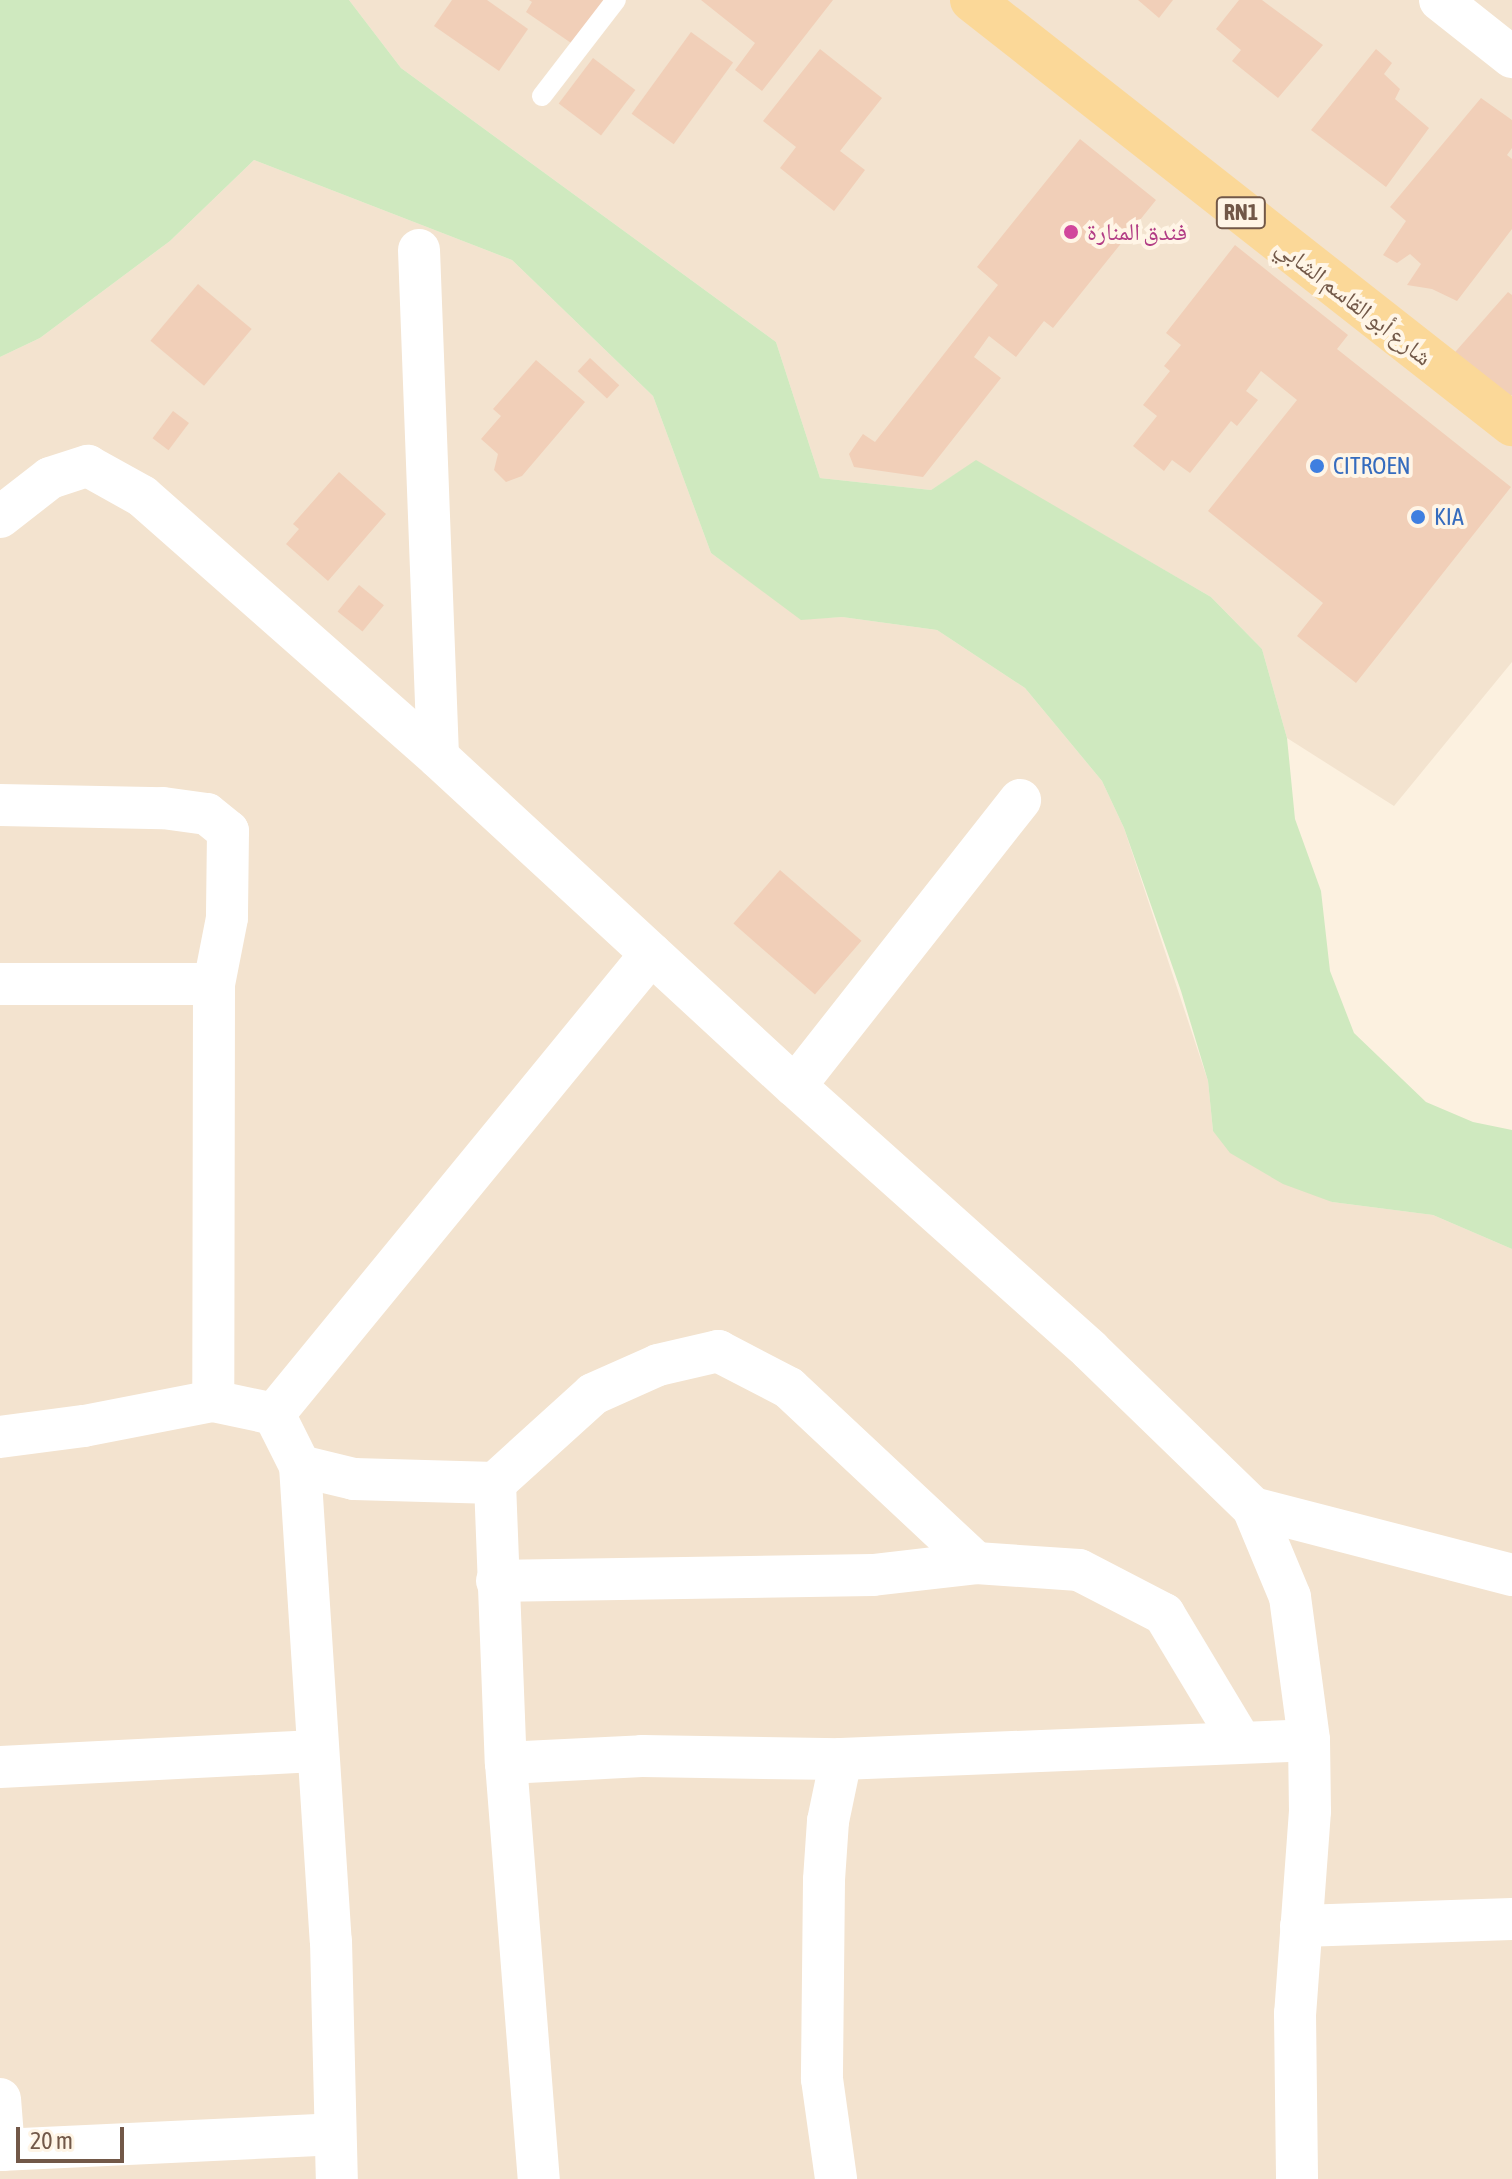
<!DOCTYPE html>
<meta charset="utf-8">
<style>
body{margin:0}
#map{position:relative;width:1512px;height:2179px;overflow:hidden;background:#fcf1e0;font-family:"Asap Condensed","Noto Naskh Arabic",sans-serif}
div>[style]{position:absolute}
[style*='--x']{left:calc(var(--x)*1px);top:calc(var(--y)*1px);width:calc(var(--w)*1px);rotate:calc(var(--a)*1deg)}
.residential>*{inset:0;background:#f3e3cf}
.green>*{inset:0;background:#cfe9bf}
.building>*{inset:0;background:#f1cfb8;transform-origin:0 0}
.lane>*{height:20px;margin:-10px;padding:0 10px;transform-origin:10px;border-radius:10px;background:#fff}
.street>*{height:42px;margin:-21px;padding:0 21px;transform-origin:21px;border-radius:21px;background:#fff}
.primary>*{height:44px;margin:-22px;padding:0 22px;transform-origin:22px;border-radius:22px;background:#fbd898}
.dots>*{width:22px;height:22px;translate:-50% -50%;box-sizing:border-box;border:4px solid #fff5e6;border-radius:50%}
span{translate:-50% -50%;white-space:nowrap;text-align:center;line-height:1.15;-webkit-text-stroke:8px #fff5e6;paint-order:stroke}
.shield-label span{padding:2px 6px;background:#fff5e6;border:2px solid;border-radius:6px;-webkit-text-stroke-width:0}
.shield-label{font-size:22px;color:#725848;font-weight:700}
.hotel-label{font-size:24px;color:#b23c85}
.left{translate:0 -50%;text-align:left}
.street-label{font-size:24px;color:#725848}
.shop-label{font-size:24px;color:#366cbe}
.scale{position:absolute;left:16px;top:2127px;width:108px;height:36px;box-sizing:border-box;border:4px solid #725848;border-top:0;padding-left:10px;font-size:24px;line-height:28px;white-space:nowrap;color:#725848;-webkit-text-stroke:6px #fff5e6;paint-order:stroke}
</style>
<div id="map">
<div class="residential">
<i style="clip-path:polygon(349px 0,1512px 0,1512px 662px,1394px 806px,1287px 738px,1262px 649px,1211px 597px,976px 461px,931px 490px,820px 478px,776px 342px,401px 68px)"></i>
<i style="clip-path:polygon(254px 160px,512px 260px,653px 396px,711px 553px,801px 619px,842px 617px,937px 630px,1025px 688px,1102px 781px,1124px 828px,1208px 1081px,1213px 1131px,1332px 1202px,1433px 1215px,1512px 1249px,1512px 2179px,0 2179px,0 357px,40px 338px,170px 241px)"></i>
</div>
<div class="green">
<i style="clip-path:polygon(0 0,349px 0,401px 68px,776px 342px,820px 478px,931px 490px,976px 460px,1211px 597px,1262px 649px,1287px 738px,1295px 819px,1321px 891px,1330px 971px,1354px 1033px,1426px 1102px,1473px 1122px,1512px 1130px,1512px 1249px,1433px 1215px,1332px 1202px,1283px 1184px,1230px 1153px,1213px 1131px,1208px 1081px,1181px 991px,1124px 828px,1102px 781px,1025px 688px,937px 630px,842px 617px,801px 620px,711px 553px,653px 396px,512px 260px,254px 160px,170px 241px,40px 338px,0 357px)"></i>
</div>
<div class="building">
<i style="clip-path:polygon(452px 0,487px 0,528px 29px,499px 71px,434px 26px)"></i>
<i style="clip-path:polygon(529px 0,607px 0,574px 45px,526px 12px,532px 2px)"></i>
<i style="clip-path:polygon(701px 0,833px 0,762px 91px,735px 70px,755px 43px)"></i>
<i style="clip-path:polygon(1138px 0,1173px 0,1159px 18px)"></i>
<i style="clip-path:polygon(1239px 0,1262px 0,1323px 45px,1278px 98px,1232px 61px,1241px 50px,1216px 29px)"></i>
<i style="left:691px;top:32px;width:52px;height:101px;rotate:36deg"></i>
<i style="clip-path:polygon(820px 49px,882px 98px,840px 151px,865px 170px,834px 211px,780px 168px,796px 147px,763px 121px)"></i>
<i style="clip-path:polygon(1376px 49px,1392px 63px,1384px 74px,1400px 89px,1395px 99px,1429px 128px,1386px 187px,1311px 130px)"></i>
<i style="left:593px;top:58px;width:53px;height:57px;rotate:37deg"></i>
<i style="clip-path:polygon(1481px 98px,1512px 120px,1512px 148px,1507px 155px,1512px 159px,1512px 229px,1457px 301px,1432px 289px,1407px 285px,1421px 264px,1410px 254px,1397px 263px,1383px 255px,1406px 221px,1390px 207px)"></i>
<i style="clip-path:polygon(1080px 139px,1156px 200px,1053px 328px,1044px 321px,1016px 357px,989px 336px,974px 357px,1001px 378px,923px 477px,854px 467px,849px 454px,863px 434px,875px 442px,998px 285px,977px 267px)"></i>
<i style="clip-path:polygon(1235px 245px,1348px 335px,1337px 349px,1511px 487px,1356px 683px,1297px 636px,1323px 603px,1208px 511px,1297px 400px,1261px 371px,1246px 391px,1258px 400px,1237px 426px,1231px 421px,1190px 473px,1172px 460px,1164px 471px,1133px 446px,1157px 416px,1143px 405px,1170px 371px,1164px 366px,1181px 345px,1166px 333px)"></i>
<i style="left:198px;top:284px;width:70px;height:74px;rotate:40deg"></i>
<i style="clip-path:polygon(1508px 292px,1512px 295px,1512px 395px,1505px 401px,1449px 359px)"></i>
<i style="left:590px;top:358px;width:40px;height:18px;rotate:43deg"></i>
<i style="clip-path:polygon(536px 360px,585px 402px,522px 476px,506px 482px,494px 470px,498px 454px,481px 439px,501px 416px,493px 409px)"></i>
<i style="left:173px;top:411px;width:20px;height:34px;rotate:37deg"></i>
<i style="clip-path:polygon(339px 472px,386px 514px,328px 581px,286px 544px,299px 529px,293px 524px)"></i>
<i style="left:359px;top:585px;width:32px;height:34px;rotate:39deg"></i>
<i style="left:780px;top:870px;width:108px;height:71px;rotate:41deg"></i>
</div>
<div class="lane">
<i style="--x:542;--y:96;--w:121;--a:-52.4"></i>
</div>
<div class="street">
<i style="--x:1440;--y:0;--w:92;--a:38.4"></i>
<i style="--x:419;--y:250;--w:507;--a:87.85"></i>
<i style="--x:0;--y:517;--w:63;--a:-38"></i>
<i style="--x:50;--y:478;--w:40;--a:-18"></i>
<i style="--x:88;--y:466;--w:62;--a:29.1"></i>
<i style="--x:142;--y:496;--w:395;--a:41.4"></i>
<i style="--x:438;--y:757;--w:485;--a:42.7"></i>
<i style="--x:795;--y:1086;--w:396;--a:41.8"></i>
<i style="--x:1090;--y:1350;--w:227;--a:44.1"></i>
<i style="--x:1253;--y:1508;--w:96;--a:67.4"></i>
<i style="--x:1290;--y:1597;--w:144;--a:82.4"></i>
<i style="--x:1309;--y:1740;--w:71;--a:89.2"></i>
<i style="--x:1310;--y:1811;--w:203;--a:94.2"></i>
<i style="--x:1295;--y:2013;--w:166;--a:89.3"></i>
<i style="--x:0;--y:805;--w:163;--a:1.1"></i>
<i style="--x:163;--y:808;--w:44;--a:7.8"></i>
<i style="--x:207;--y:814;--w:27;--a:39"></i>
<i style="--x:228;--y:831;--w:87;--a:90.7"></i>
<i style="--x:227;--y:918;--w:67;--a:101.1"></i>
<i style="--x:214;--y:984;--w:417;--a:90.1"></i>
<i style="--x:0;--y:984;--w:214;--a:0"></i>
<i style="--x:795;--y:1086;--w:364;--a:-51.8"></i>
<i style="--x:274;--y:1414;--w:58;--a:63.4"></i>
<i style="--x:300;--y:1466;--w:476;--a:86.3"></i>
<i style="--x:331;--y:1941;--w:238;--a:88.6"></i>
<i style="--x:274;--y:1414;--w:595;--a:-50.66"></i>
<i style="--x:0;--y:1437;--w:85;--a:-7.5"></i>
<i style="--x:84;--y:1426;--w:131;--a:-11"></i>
<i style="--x:213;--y:1401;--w:62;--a:12"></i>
<i style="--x:300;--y:1466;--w:56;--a:13.5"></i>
<i style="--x:354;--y:1479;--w:141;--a:1.6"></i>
<i style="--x:495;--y:1483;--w:132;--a:-42.2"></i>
<i style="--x:593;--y:1394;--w:71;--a:-24"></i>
<i style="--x:658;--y:1365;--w:62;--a:-13.1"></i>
<i style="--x:718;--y:1351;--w:80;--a:27.5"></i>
<i style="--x:789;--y:1388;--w:256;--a:43.1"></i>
<i style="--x:495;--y:1483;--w:280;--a:87.8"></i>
<i style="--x:506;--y:1763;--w:417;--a:85.5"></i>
<i style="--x:1253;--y:1508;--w:268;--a:14.5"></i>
<i style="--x:497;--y:1581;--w:376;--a:-0.9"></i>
<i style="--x:873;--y:1575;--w:104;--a:-6.6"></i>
<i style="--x:976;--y:1563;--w:103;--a:3.9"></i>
<i style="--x:1079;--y:1570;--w:96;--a:27.4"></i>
<i style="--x:1164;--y:1614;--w:149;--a:59"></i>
<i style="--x:841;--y:1759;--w:468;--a:-2.3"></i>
<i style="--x:506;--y:1763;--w:136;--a:-2.9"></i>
<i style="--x:642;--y:1756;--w:199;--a:0.9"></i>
<i style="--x:841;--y:1759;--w:63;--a:101.8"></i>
<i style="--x:828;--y:1821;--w:59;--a:93.9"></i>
<i style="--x:824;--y:1880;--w:199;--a:90.6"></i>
<i style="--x:822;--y:2079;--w:101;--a:82"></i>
<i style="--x:0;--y:1767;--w:316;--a:-2.9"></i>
<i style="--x:1301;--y:1926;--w:211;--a:-1.9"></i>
<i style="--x:0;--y:2099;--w:51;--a:85.5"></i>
<i style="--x:0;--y:2150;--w:334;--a:-2.7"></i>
</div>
<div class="primary">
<i style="--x:972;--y:0;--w:687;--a:38.14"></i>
</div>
<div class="dots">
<i style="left:1071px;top:232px;background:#d1479c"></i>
<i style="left:1317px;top:466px;background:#3f7fe0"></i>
<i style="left:1418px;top:517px;background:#3f7fe0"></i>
</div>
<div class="shield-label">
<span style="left:1241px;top:213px">RN1</span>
</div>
<div class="hotel-label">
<span class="left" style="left:1087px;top:232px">فندق المنارة</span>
</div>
<div class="street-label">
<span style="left:1354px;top:302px;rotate:38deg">شارع أبو القاسم الشابي</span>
</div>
<div class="shop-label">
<span class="left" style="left:1333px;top:466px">CITROEN</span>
<span class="left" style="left:1434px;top:517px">KIA</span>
</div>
<div class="scale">20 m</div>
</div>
